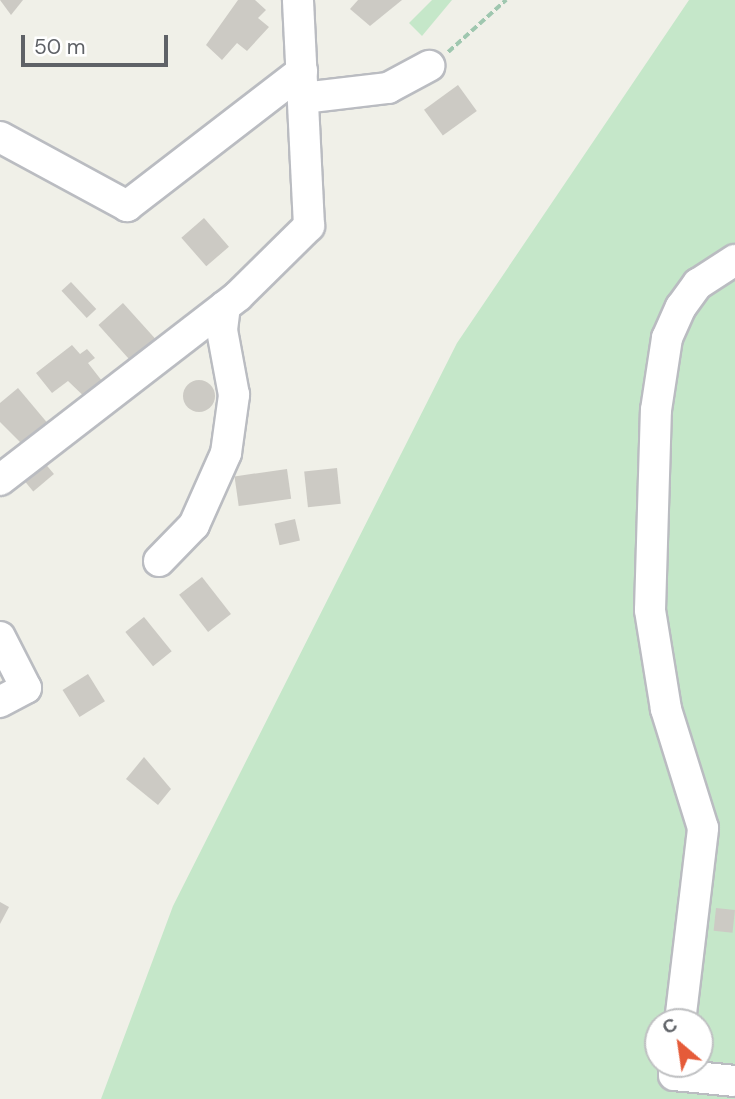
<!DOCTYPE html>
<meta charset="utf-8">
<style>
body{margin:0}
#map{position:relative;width:735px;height:1099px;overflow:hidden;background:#f0f0e8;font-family:"DM Sans",sans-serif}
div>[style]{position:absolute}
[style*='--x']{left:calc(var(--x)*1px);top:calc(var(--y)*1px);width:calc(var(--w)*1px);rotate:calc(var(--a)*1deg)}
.green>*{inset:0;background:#c5e7c9}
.building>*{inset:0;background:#cccac4;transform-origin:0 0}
.round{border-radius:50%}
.path>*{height:3.5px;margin-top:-1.75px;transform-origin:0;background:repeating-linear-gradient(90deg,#9fc7af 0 7px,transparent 0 10.5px)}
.roads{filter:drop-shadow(2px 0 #babcc1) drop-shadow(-2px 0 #babcc1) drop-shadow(0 2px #babcc1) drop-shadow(0 -2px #babcc1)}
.minor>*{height:30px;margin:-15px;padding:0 15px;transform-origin:15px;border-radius:15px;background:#fff}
span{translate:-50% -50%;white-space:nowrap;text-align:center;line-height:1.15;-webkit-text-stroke:6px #fff;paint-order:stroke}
.north{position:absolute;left:644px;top:1008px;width:70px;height:70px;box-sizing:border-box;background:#fff;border:2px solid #bfc0c2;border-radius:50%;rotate:331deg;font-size:19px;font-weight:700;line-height:28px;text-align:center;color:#5f6267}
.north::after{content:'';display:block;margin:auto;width:24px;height:32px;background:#e55b39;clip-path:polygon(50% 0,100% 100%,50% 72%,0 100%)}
.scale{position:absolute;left:21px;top:35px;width:147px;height:32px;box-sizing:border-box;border:4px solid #5f6267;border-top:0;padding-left:9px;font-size:21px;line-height:24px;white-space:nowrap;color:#5f6267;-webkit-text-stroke:5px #fff;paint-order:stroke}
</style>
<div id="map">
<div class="green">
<i style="clip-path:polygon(432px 0,452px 0,422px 36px,409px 23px)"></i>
<i style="clip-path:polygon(evenodd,689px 0,735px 0,735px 1099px,101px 1099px,173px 906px,457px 343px,689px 0,658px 1022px,700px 1022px,700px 1064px,658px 1064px,658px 1022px)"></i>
</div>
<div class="building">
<i style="clip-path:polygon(0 0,23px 0,11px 15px)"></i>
<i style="clip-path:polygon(238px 0,255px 0,266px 10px,258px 18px,269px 27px,247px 51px,237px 43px,222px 60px,206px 45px)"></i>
<i style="clip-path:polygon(358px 0,402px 0,370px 26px,350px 9px)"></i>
<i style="left:458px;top:85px;width:32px;height:42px;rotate:54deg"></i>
<i style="left:204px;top:218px;width:38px;height:30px;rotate:49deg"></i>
<i style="left:71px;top:282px;width:37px;height:13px;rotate:47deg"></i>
<i style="left:123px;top:303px;width:60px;height:33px;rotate:48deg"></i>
<i style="clip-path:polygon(72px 345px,80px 354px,87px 349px,95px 358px,88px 363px,109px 390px,92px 404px,68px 381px,52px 393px,36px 373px)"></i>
<i class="round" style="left:183px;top:380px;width:32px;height:32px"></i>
<i style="clip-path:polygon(18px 388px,55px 432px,31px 453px,0 422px,0 403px)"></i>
<i style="left:43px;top:461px;width:17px;height:27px;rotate:50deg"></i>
<i style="left:337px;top:468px;width:36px;height:33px;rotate:84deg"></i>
<i style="left:287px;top:469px;width:30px;height:53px;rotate:82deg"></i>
<i style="left:295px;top:519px;width:22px;height:21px;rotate:77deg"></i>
<i style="left:202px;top:577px;width:47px;height:29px;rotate:52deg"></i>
<i style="left:144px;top:617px;width:44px;height:24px;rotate:51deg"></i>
<i style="left:88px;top:674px;width:32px;height:30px;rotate:58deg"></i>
<i style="clip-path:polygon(144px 757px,171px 789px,158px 805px,126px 779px)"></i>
<i style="clip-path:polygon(0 902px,9px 907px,0 924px)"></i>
<i style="left:716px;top:908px;width:19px;height:23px;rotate:6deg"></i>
</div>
<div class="path">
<i style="--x:448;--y:52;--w:78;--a:-41.9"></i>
</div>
<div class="roads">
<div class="minor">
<i style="--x:303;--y:98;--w:86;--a:-6.7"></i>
<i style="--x:388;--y:88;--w:47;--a:-28.2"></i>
<i style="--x:0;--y:137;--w:145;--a:28.5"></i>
<i style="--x:127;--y:206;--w:221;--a:-37.6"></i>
<i style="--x:0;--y:480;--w:301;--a:-37.7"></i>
<i style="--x:238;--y:296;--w:100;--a:-44.6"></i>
<i style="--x:309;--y:226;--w:226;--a:-92.8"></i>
<i style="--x:159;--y:561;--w:50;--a:-45.8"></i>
<i style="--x:194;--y:525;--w:79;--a:-66"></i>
<i style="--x:226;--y:453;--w:59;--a:-82.1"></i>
<i style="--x:234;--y:395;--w:66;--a:-100.5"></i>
<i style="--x:222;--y:330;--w:24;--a:-83"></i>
<i style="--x:0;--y:637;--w:57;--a:63"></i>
<i style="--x:26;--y:688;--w:30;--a:152"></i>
<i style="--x:680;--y:1022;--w:195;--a:-83.2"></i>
<i style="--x:703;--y:828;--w:125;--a:-107.3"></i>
<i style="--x:666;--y:709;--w:100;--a:-99.2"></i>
<i style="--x:650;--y:610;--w:200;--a:-88.3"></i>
<i style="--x:656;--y:410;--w:73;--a:-81.3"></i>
<i style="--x:667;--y:338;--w:34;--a:-66"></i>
<i style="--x:681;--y:307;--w:29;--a:-54"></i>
<i style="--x:698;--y:284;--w:44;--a:-33"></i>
<i style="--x:676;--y:1064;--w:11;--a:100"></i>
<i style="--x:674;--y:1075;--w:61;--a:5.6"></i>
</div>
</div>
<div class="north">С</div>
<div class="scale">50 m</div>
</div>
